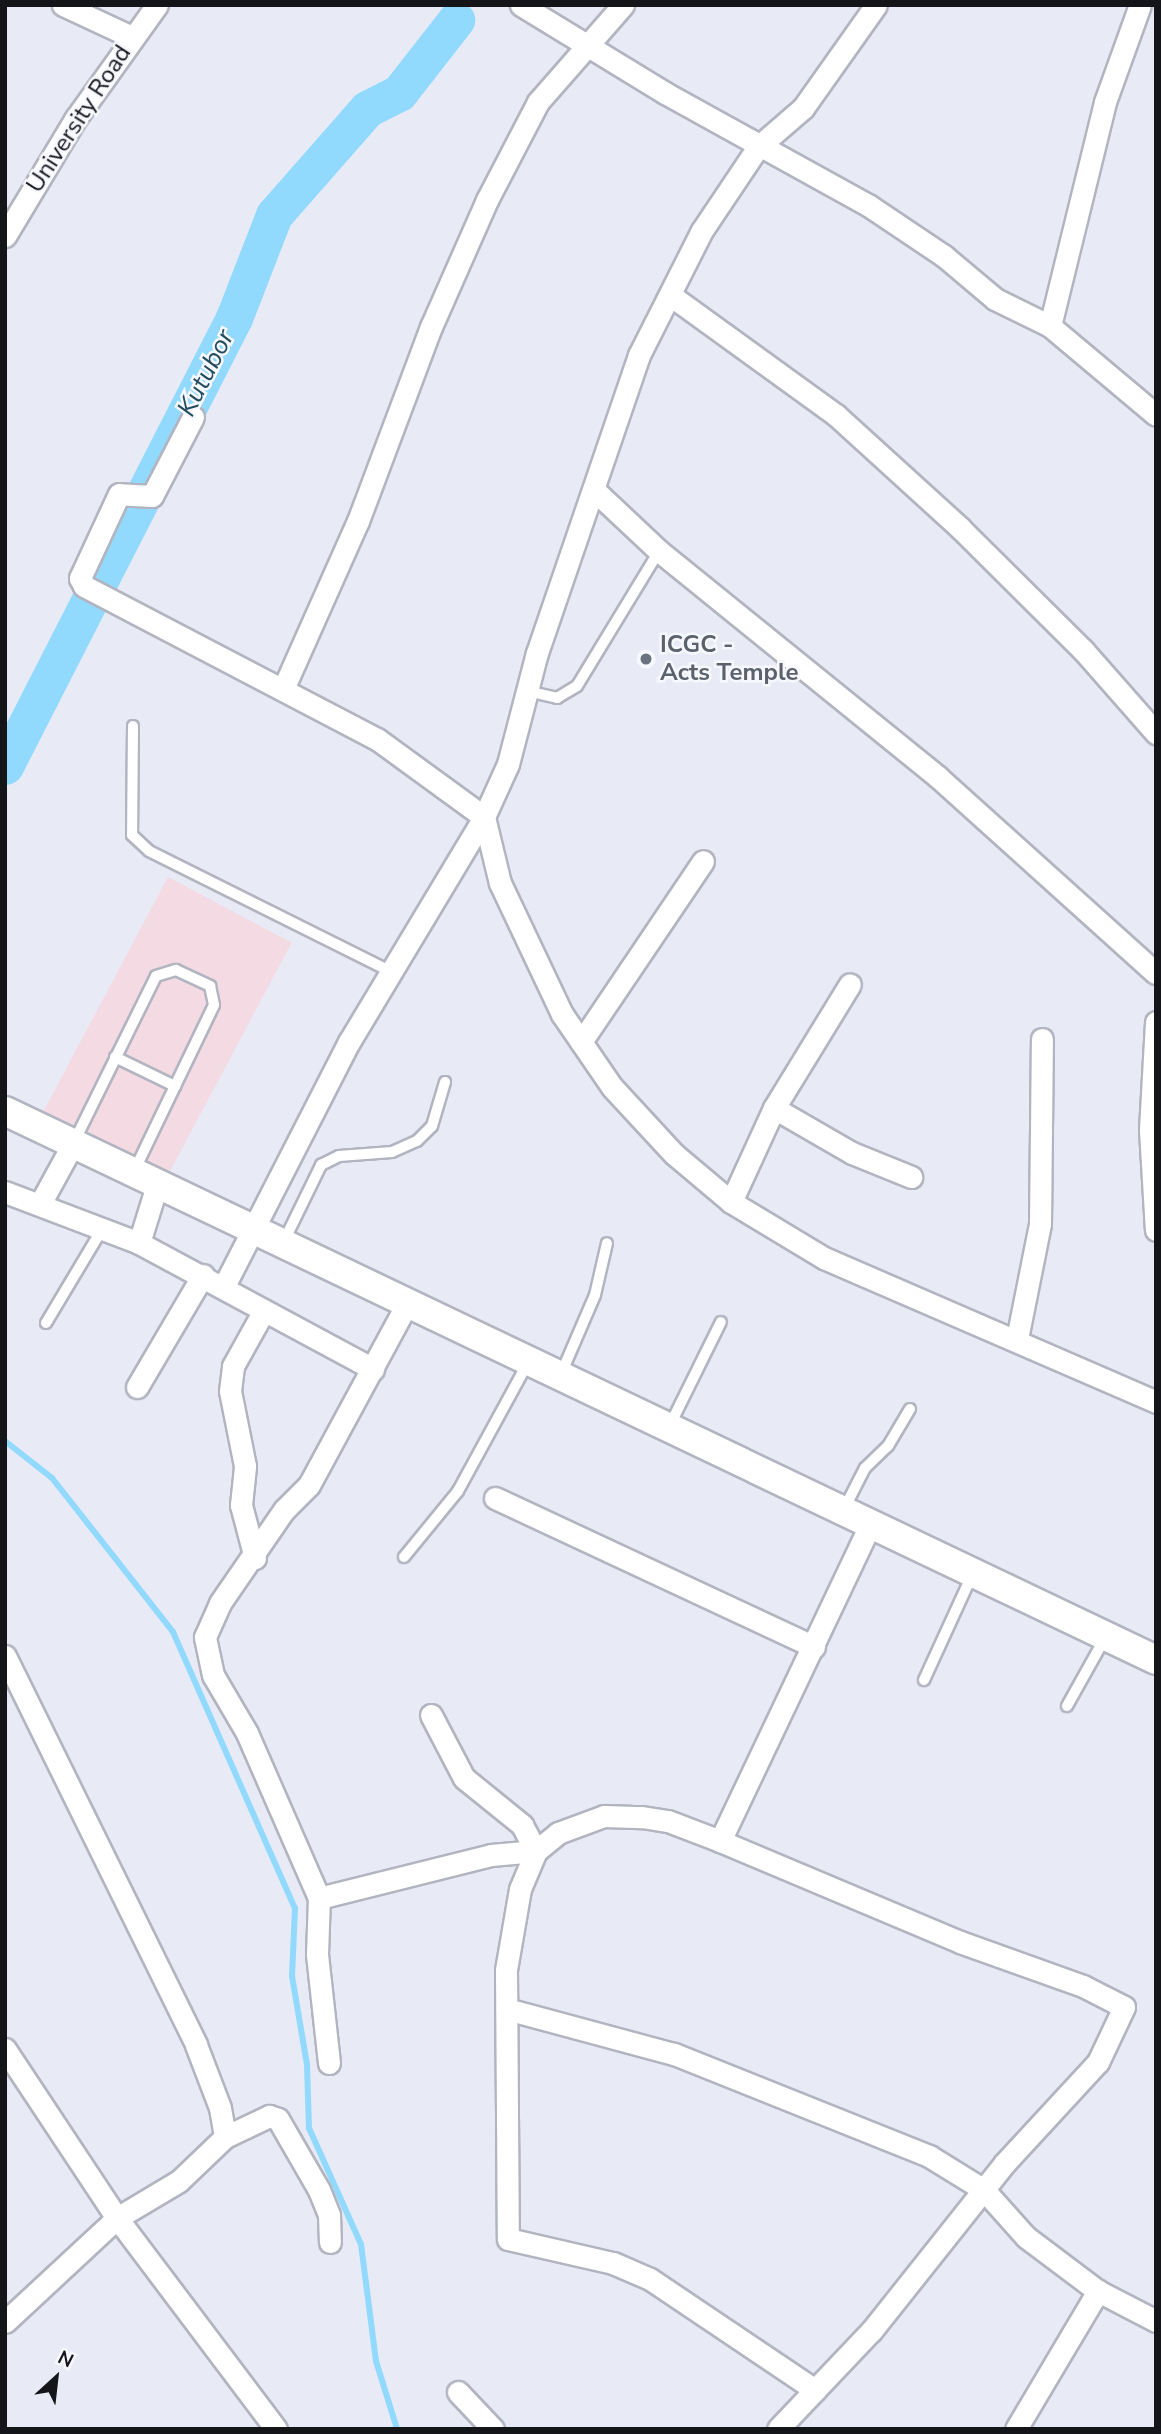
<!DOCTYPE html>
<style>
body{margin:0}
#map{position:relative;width:1161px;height:2434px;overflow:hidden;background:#e8ebf6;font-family:"Nunito Sans",sans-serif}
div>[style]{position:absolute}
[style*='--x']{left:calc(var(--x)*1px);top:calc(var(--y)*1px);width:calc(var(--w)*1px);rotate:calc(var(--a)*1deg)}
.commercial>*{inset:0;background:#f3dae3;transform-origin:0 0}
.stream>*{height:6px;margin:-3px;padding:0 3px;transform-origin:3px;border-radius:3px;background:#91d9fd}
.river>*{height:37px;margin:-18.5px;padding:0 18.5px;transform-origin:18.5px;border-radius:18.5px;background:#91d9fd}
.roads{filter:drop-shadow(2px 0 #b2b5c0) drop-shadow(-2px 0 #b2b5c0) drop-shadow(0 2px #b2b5c0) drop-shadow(0 -2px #b2b5c0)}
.lane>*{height:10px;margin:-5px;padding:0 5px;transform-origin:5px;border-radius:5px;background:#fff}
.street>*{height:21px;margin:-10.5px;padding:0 10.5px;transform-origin:10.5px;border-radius:10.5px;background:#fff}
.secondary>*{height:28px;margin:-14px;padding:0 14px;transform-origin:14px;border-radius:14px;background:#fff}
.dots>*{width:19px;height:19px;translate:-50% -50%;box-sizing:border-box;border:4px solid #f7f8fd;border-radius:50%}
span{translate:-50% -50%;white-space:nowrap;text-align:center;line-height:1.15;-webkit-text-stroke:5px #f7f8fd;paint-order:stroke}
.street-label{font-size:24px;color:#141519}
.worship-label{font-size:24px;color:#5b616d;font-weight:700}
.left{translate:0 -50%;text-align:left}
.water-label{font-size:26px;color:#244c5f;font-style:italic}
.frame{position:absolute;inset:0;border:7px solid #141519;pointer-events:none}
.north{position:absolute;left:21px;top:2343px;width:70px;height:70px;-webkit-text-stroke:5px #f7f8fd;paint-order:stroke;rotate:27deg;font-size:19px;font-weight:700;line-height:28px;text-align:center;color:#141519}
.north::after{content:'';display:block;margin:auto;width:24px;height:32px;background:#141519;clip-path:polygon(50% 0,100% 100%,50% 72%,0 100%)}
</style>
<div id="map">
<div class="commercial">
<i style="left:168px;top:877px;width:140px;height:268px;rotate:28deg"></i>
</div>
<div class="stream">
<i style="--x:5;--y:1441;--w:60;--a:38.2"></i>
<i style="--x:52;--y:1478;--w:196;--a:51.8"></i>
<i style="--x:173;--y:1632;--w:302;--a:66.2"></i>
<i style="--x:295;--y:1908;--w:68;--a:92.5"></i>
<i style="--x:292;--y:1976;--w:90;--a:80.4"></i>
<i style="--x:307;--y:2065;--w:63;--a:88.2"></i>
<i style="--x:309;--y:2128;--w:127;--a:65.9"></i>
<i style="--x:361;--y:2244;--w:118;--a:82.7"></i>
<i style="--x:376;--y:2361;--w:71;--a:72.8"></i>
</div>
<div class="river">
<i style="--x:5;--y:766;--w:503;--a:-62.93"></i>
<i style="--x:234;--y:318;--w:110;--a:-68.8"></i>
<i style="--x:274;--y:215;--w:141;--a:-48.7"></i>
<i style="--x:367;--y:109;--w:36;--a:-27"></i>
<i style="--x:399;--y:93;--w:93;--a:-52"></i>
</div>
<div class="roads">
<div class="lane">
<i style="--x:527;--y:691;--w:31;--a:13"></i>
<i style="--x:557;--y:698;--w:23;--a:-31"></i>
<i style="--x:577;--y:686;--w:158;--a:-58.7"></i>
<i style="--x:133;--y:726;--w:109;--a:90.5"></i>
<i style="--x:132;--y:835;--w:23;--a:43"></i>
<i style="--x:149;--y:851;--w:269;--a:26.5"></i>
<i style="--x:115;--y:1057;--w:67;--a:25.8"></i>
<i style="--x:74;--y:1142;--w:185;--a:-63.7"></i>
<i style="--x:156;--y:976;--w:21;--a:-17"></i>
<i style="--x:176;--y:970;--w:38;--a:25"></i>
<i style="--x:210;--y:986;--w:19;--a:78"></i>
<i style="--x:214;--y:1005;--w:184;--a:115.7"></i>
<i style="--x:284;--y:1241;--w:85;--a:-64"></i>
<i style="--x:321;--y:1165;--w:20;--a:-27"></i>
<i style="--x:339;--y:1156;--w:53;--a:-4.3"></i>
<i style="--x:392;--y:1152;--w:27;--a:-24"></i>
<i style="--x:417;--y:1141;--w:21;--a:-45"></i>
<i style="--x:432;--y:1126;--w:46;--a:-73.5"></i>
<i style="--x:46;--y:1323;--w:107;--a:-59.1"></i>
<i style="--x:561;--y:1374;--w:86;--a:-66.7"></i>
<i style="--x:595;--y:1295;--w:53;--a:-77"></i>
<i style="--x:669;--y:1427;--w:117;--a:-63.7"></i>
<i style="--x:844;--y:1509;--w:46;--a:-62.9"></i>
<i style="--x:865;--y:1468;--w:32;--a:-44"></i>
<i style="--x:888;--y:1446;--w:43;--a:-59.3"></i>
<i style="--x:404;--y:1557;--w:85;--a:-50.7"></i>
<i style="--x:458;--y:1491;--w:148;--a:-61.4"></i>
<i style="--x:924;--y:1680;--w:115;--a:-65.4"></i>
<i style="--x:1067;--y:1706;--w:78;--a:-60.8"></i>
</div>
<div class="street">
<i style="--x:63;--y:5;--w:76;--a:24.9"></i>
<i style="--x:521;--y:5;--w:169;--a:31.4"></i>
<i style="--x:665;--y:93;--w:232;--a:28.9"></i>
<i style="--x:868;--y:205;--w:92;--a:33.9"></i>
<i style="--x:944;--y:256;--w:67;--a:40.1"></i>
<i style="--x:995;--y:299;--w:61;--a:26.1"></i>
<i style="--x:1050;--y:326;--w:138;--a:40"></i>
<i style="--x:5;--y:236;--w:138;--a:-59"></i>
<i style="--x:76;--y:118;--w:139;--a:-54.4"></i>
<i style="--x:670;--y:295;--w:205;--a:35.9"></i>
<i style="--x:836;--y:415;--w:168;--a:42.3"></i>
<i style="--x:960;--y:528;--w:173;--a:44.8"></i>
<i style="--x:1083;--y:650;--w:111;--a:48.7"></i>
<i style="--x:1050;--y:326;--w:231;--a:-76.2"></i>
<i style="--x:1105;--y:102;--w:103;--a:-70.2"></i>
<i style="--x:193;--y:417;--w:89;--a:117.4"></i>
<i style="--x:152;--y:496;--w:33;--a:-177"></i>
<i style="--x:119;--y:494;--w:93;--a:114.9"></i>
<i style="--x:80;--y:578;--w:9;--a:63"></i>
<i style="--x:84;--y:586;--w:331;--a:27.6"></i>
<i style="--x:377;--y:739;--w:132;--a:36.1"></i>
<i style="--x:484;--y:817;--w:68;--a:76.4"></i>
<i style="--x:500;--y:883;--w:145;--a:64.7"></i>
<i style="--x:562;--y:1014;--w:88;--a:55.6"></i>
<i style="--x:612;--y:1087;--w:91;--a:47.2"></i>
<i style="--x:674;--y:1154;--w:75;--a:40.1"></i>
<i style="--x:731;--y:1202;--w:109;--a:31.1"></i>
<i style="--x:824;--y:1258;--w:362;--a:23.4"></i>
<i style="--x:594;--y:490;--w:89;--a:43.2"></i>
<i style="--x:659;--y:551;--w:359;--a:39"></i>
<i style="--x:938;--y:777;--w:293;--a:42"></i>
<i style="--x:284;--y:687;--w:182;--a:-66"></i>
<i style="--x:358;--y:521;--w:207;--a:-69.4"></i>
<i style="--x:431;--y:327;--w:139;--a:-66.2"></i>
<i style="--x:487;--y:200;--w:110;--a:-62.5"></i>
<i style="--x:538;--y:102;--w:129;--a:-48.8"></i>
<i style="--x:1156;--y:1022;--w:108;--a:93.2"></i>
<i style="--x:1150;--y:1130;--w:100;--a:86.6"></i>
<i style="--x:581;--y:1042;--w:218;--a:-56"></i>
<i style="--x:774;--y:1108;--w:90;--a:30"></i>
<i style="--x:852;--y:1153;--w:64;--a:22.1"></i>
<i style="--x:5;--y:1192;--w:143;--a:20.8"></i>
<i style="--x:139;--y:1243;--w:64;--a:-72.7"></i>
<i style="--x:731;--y:1202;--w:103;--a:-65.4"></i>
<i style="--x:774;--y:1108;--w:145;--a:-58.5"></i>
<i style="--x:40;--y:1204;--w:71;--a:-61.3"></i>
<i style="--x:139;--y:1243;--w:266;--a:28.3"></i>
<i style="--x:224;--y:1286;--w:274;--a:-62.9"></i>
<i style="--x:349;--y:1042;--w:262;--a:-59"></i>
<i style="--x:484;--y:817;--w:58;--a:-65.6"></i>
<i style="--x:508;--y:764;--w:115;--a:-75.4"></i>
<i style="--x:537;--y:653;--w:315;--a:-71.1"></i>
<i style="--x:639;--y:355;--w:138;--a:-63.2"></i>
<i style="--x:701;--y:232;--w:102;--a:-56.2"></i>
<i style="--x:758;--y:147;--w:60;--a:-40.9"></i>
<i style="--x:803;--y:108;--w:126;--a:-54.7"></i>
<i style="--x:1017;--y:1339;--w:117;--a:-78.7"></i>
<i style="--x:1040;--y:1224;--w:185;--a:-89.4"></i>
<i style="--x:137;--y:1387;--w:130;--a:-59.5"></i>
<i style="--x:495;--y:1498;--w:352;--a:25"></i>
<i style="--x:255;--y:1558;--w:55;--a:-104.8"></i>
<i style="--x:241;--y:1505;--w:39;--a:-84"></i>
<i style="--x:245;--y:1466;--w:76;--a:-101.3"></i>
<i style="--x:230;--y:1391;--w:25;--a:-83"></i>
<i style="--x:233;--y:1366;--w:62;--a:-60.9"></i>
<i style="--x:5;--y:1656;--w:433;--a:63.8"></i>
<i style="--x:196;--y:2045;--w:67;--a:69.1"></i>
<i style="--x:220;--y:2108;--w:29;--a:80"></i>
<i style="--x:431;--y:1715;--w:71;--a:62.4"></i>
<i style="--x:464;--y:1778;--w:75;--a:39"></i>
<i style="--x:522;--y:1825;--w:30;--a:62"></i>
<i style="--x:536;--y:1851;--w:41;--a:112.8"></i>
<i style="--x:520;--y:1889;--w:82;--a:99.8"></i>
<i style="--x:506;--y:1970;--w:269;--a:89.6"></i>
<i style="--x:508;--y:2239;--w:108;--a:12.9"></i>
<i style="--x:613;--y:2263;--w:40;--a:23.4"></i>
<i style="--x:650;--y:2279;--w:199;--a:33.9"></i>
<i style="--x:720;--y:1841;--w:350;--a:-64.6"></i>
<i style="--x:319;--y:1898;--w:177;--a:-14"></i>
<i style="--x:491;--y:1855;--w:45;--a:-5.1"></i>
<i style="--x:536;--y:1851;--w:28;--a:-39"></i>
<i style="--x:558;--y:1833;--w:49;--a:-20.3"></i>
<i style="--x:604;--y:1816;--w:38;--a:2"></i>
<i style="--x:642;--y:1817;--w:26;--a:9"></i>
<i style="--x:668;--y:1821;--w:56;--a:21"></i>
<i style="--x:720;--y:1841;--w:260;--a:22.8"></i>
<i style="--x:960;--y:1942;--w:131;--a:19.7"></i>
<i style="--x:1083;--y:1986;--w:46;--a:27.1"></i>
<i style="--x:1124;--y:2007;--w:61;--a:115.3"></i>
<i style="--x:1098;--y:2062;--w:139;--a:132.7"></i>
<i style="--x:1004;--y:2164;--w:213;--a:128.5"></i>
<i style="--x:871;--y:2331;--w:135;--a:133.5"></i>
<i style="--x:507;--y:2009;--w:173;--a:15.1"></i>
<i style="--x:674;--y:2054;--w:275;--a:21.8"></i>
<i style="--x:929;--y:2156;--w:65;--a:31.7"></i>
<i style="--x:984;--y:2190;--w:63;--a:48.2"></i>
<i style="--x:1026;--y:2237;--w:90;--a:36.9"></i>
<i style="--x:1098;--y:2291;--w:65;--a:27.3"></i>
<i style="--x:5;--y:2049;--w:203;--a:56.5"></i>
<i style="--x:117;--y:2218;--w:264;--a:53"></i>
<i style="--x:329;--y:2063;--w:110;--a:-96.3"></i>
<i style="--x:317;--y:1954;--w:56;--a:-88"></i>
<i style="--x:319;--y:1898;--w:180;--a:-113.6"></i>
<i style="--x:247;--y:1733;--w:67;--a:-120.4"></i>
<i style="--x:213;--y:1675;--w:39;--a:-102"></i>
<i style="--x:205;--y:1637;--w:37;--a:-66"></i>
<i style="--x:220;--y:1603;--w:113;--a:-55.5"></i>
<i style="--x:284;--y:1510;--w:35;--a:-45"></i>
<i style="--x:309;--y:1485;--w:210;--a:-61.6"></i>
<i style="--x:5;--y:2322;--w:153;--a:-42.9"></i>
<i style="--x:117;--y:2218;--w:72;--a:-30.8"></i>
<i style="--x:179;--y:2181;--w:64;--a:-43.7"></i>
<i style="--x:225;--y:2137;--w:49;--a:-25.5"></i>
<i style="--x:269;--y:2116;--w:9;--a:18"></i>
<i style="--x:278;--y:2119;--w:82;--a:60"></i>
<i style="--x:319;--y:2190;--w:27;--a:68"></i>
<i style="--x:329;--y:2215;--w:27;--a:88"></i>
<i style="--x:458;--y:2392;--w:51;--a:46.6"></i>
<i style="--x:1016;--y:2429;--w:161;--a:-59.3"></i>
</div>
<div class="secondary">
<i style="--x:5;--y:1111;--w:1275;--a:25.5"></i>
</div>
</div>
<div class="dots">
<i style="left:646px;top:659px;background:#6b7280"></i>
</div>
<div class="street-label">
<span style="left:79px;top:119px;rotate:-57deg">University Road</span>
</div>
<div class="worship-label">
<span class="left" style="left:660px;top:659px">ICGC -<br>Acts Temple</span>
</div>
<div class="water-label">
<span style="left:206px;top:373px;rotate:-63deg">Kutubor</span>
</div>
<div class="frame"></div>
<div class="north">N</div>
</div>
